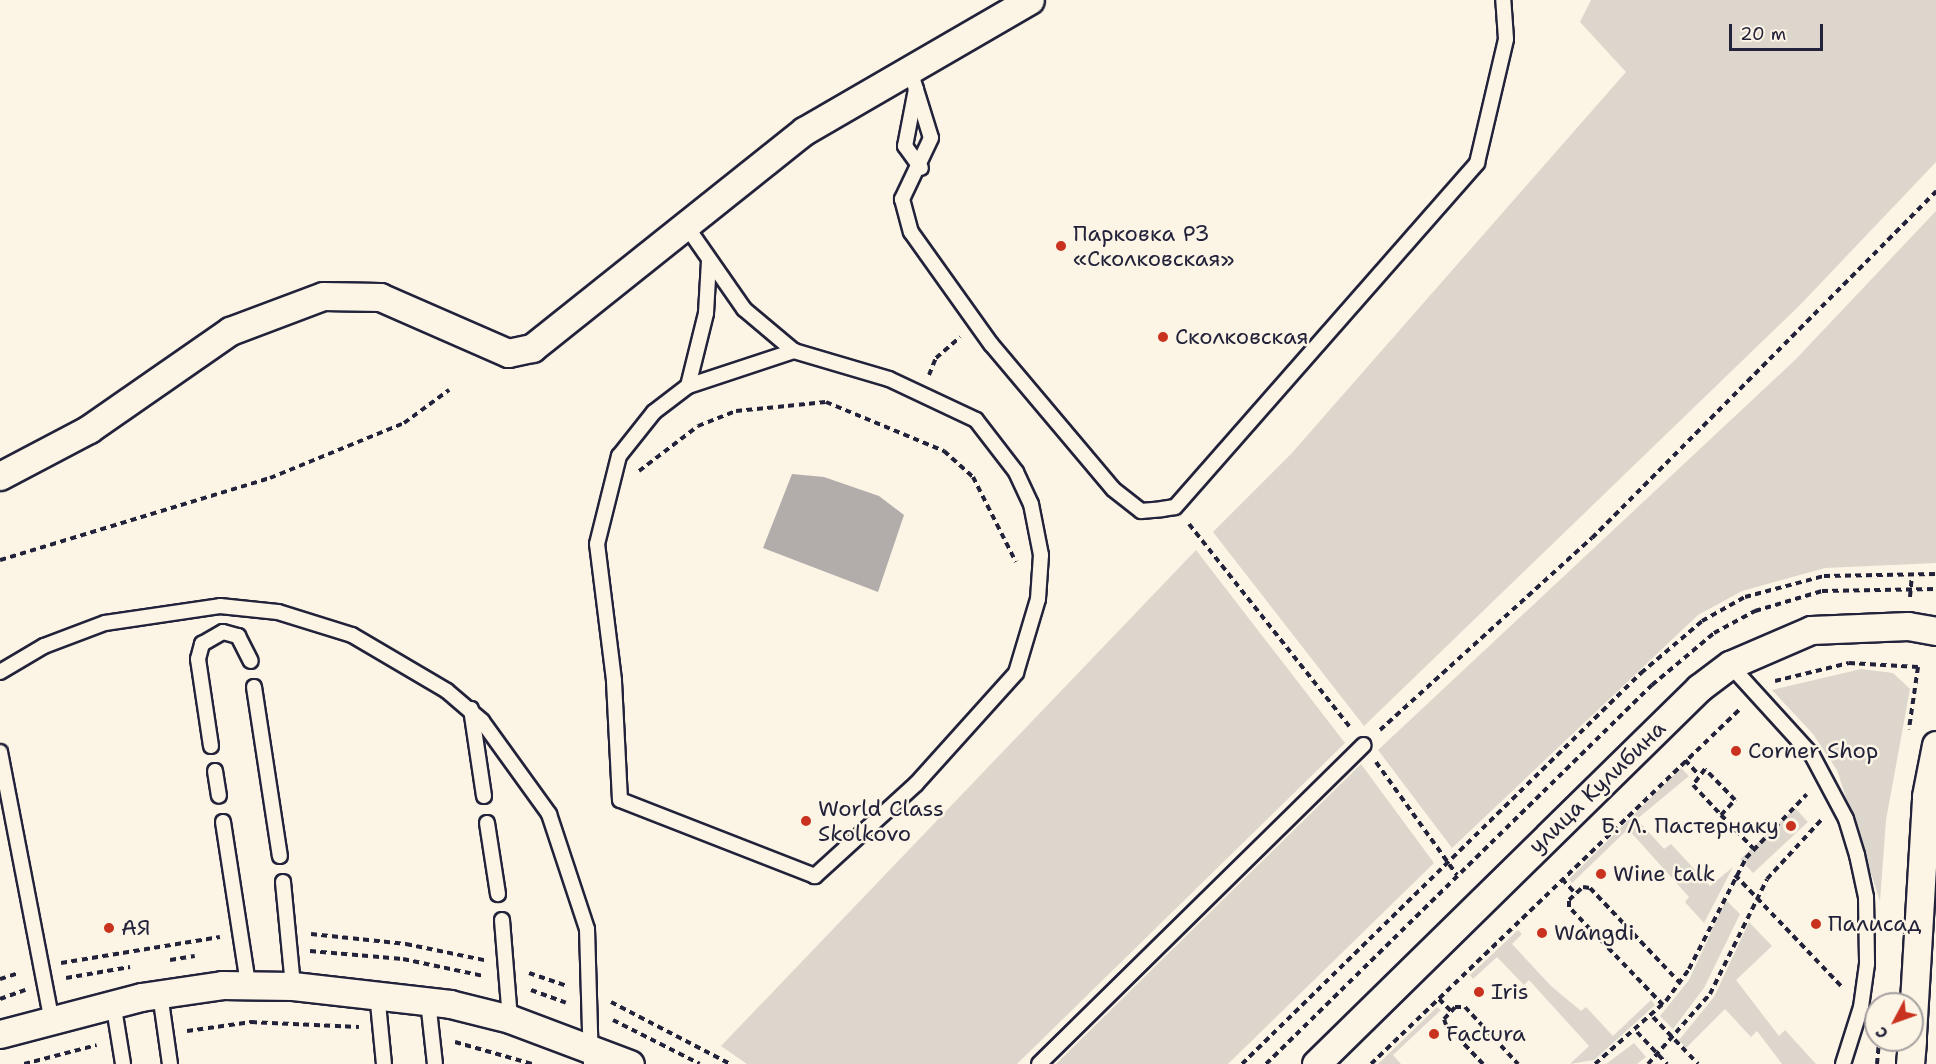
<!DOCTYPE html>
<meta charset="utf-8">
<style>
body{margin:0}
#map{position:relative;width:1936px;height:1064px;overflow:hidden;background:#fcf5e5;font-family:"Shantell Sans",sans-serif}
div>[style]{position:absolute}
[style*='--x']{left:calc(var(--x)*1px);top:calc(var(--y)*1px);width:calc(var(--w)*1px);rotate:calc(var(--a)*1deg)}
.green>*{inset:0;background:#dcd6cc;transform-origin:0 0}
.water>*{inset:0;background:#b2adab}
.path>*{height:4px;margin-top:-2px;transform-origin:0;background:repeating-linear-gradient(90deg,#22223b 0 6px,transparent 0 10.5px)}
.roads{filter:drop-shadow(2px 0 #22223b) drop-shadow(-2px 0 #22223b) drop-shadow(0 2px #22223b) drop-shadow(0 -2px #22223b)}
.service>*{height:14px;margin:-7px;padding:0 7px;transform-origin:7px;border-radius:7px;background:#fcf5e5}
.minor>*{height:27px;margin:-13.5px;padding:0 13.5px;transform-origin:13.5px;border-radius:13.5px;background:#fcf5e5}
.dots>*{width:16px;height:16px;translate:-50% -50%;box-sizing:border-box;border:3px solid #fcf5e5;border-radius:50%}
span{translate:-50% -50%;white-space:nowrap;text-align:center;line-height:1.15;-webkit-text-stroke:5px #fcf5e5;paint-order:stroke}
.poi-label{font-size:22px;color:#22223b}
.left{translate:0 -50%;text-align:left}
.right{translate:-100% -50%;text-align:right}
.street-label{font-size:22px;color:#22223b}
.north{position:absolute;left:1864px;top:992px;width:60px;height:60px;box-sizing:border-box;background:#fcf5e5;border:2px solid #a5a1a1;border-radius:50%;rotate:229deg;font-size:16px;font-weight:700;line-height:24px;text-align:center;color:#22223b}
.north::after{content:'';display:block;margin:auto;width:21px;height:27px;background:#c8321e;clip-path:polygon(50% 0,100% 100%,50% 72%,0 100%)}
.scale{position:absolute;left:1729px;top:24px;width:94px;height:27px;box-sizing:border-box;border:3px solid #22223b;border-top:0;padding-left:8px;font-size:18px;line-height:21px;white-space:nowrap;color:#22223b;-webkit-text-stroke:4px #fcf5e5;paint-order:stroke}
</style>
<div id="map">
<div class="green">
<i style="clip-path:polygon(1591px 0,1936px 0,1936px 162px,1800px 305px,1364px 726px,1213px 532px,1291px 454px,1626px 72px,1580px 22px)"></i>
<i style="clip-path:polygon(1936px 211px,1936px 563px,1825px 568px,1742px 591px,1698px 615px,1452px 848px,1378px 750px,1795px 360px)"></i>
<i style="clip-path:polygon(1196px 550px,1345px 743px,1017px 1064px,747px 1064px,721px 1046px)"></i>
<i style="clip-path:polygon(1861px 669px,1893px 673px,1910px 689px,1886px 820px,1880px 901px,1837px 770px,1813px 734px,1772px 690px)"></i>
<i style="clip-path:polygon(1361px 764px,1434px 863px,1228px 1064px,1056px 1064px)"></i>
<i style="clip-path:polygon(1681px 768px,1689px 776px,1637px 819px,1664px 849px,1671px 844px,1710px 886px,1733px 867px,1704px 923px,1685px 902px,1689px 897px,1628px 829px,1572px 883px,1569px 879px)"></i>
<i style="left:1795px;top:808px;width:19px;height:75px;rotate:47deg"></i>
<i style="clip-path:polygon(1726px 900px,1740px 914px,1704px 988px,1673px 1029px,1660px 1016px,1689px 980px)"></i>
<i style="clip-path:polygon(1749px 922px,1772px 946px,1736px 980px,1779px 1036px,1785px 1030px,1816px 1064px,1782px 1064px,1757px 1031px,1751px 1037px,1725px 1009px,1686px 1048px,1679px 1040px,1714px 997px)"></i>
<i style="clip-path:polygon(1518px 930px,1522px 934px,1512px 944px,1551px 986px,1581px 1011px,1586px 1007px,1613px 1036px,1651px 1000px,1655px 1005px,1594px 1060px,1570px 1064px,1589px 1046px,1529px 980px,1524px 985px,1497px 957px,1473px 979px,1470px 975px)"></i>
<i style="clip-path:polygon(1437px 1007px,1441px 1010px,1393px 1055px,1401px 1064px,1378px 1064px)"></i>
<i style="clip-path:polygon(1634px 1043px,1646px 1057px,1637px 1064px,1606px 1064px)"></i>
</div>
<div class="water">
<i style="clip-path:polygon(792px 474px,824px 477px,879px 496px,904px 515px,878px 592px,763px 548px)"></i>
</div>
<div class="path">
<i style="--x:929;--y:375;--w:18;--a:-68"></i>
<i style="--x:936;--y:358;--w:32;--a:-41"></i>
<i style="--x:639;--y:471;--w:74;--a:-37.3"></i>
<i style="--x:698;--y:426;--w:41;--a:-21.5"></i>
<i style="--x:736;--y:411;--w:90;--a:-5.7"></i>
<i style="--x:826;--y:402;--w:128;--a:22.6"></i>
<i style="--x:944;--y:451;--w:39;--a:42"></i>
<i style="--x:973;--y:477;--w:95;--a:63.2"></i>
<i style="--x:1189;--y:524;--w:259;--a:51.6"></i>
<i style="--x:0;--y:560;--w:282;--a:-16.9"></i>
<i style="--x:270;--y:478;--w:145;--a:-22.3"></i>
<i style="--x:404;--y:423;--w:56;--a:-36.3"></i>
<i style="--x:1910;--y:597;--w:23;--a:-85"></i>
<i style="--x:1775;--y:681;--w:76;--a:-13.7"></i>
<i style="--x:1849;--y:663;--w:69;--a:3.3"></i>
<i style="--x:1918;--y:667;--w:63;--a:98.3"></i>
<i style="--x:1380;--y:730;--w:286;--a:-42.2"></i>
<i style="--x:1592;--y:538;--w:489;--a:-45.2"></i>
<i style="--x:1685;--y:760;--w:19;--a:47"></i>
<i style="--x:1376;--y:762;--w:139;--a:54.4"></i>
<i style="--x:1721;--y:815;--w:21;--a:-47"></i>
<i style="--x:1735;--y:800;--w:43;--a:-134.1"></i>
<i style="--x:1705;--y:769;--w:20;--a:127"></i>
<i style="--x:1693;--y:785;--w:41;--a:47"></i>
<i style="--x:1721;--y:815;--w:46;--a:45.9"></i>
<i style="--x:1735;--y:875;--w:155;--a:46.3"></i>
<i style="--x:1562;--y:879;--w:21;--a:47"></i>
<i style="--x:311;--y:934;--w:96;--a:6"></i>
<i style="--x:406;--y:944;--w:80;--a:11.6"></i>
<i style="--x:310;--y:951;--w:93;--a:4.9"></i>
<i style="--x:403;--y:959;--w:83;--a:11.9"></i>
<i style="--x:170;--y:960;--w:25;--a:-9"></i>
<i style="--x:61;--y:963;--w:161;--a:-9.3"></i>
<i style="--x:529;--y:973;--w:40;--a:18.9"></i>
<i style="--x:66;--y:978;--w:65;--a:-9.8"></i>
<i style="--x:0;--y:979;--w:20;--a:-18"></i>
<i style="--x:531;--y:990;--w:37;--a:20"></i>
<i style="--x:0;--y:999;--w:27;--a:-20"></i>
<i style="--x:1439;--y:999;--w:17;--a:45"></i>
<i style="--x:611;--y:1002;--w:134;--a:27.5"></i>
<i style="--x:1663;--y:1005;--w:136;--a:-133.8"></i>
<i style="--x:1569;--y:907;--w:7;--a:-90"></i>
<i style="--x:1569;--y:900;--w:19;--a:-43"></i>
<i style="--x:1583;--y:887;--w:7;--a:8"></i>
<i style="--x:1590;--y:888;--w:131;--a:46.5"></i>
<i style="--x:1653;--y:1017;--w:65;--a:46.2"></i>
<i style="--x:613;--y:1020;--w:97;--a:26.8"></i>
<i style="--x:187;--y:1031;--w:65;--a:-8"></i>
<i style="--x:251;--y:1022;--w:108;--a:2.7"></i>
<i style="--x:1637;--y:1032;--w:44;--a:46.8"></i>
<i style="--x:455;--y:1042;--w:80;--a:15.9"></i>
<i style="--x:24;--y:1064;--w:75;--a:-14.6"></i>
<i style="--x:1242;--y:1064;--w:559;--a:-44.42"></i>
<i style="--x:1641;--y:673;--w:80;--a:-40.4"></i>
<i style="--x:1702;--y:621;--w:49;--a:-29.2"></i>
<i style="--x:1745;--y:597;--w:82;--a:-14.9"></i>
<i style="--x:1824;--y:576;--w:112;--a:-1"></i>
<i style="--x:1266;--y:1064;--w:541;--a:-44.48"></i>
<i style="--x:1652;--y:685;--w:81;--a:-40"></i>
<i style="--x:1714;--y:633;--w:47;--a:-28.2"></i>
<i style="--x:1755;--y:611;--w:70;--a:-16.6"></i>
<i style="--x:1822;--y:591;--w:114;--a:-1"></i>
<i style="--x:1371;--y:1064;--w:511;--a:-43.89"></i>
<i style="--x:1483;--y:1064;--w:54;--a:-133.5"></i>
<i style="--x:1446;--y:1025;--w:6;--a:-108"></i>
<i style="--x:1444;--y:1019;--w:16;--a:-47"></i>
<i style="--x:1455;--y:1007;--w:10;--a:0"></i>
<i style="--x:1465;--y:1007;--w:78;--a:47.1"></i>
<i style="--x:1595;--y:1064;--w:95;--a:-41.6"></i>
<i style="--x:1666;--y:1001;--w:39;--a:-54"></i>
<i style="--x:1689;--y:969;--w:125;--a:-62.8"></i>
<i style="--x:1746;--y:858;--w:88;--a:-46.4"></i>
<i style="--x:1648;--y:1064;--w:94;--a:-48.5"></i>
<i style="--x:1710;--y:994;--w:128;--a:-63.6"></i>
<i style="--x:1767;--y:879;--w:81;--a:-47.5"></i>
<i style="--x:1877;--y:1064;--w:24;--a:-85"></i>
</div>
<div class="roads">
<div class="service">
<i style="--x:910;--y:70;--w:71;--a:72.8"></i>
<i style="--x:931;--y:138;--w:68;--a:115.4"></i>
<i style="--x:902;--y:199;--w:34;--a:75"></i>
<i style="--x:911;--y:232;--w:138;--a:54.5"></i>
<i style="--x:991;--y:344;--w:189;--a:49.9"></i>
<i style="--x:1113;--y:489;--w:36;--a:38"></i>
<i style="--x:1141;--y:511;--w:21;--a:-5"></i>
<i style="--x:1162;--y:509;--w:13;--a:-9"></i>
<i style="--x:1175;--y:507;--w:458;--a:-48.7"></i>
<i style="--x:1477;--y:163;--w:127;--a:-76.8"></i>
<i style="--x:1506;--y:39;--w:39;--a:-94"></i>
<i style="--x:916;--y:89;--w:58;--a:100.9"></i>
<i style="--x:905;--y:146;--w:27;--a:54"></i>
<i style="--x:687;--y:227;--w:100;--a:55.2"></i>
<i style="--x:744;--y:309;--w:65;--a:40"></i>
<i style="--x:794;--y:351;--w:99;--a:16.4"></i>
<i style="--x:889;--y:379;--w:96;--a:25.2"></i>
<i style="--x:976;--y:420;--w:66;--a:52.4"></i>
<i style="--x:1016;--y:472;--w:35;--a:65"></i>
<i style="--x:1031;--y:504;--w:52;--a:78.9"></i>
<i style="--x:1041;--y:555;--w:44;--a:93.9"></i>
<i style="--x:1038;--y:599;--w:77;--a:106.6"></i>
<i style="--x:1016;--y:673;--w:149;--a:132"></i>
<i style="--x:916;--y:784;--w:137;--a:137.7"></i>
<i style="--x:815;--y:876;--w:209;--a:-158.7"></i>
<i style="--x:620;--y:800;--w:120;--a:-92.9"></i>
<i style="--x:614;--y:680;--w:137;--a:-97.1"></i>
<i style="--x:597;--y:544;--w:91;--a:-76"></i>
<i style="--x:619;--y:456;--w:56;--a:-51.5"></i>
<i style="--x:654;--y:412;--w:43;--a:-37.4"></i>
<i style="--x:688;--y:386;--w:112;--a:-18.3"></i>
<i style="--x:688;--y:386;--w:75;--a:-76.1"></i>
<i style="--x:706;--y:313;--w:52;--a:-86.7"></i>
<i style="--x:1730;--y:665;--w:122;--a:47.7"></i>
<i style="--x:1812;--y:755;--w:72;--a:62"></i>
<i style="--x:1846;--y:819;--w:38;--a:73"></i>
<i style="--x:1857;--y:855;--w:43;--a:77.9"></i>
<i style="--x:1866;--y:897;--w:67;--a:89.1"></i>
<i style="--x:1867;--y:964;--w:43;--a:97.9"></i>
<i style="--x:1861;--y:1007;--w:60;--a:107.5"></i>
<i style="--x:0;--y:672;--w:51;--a:-30.6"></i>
<i style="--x:44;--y:646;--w:65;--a:-20.7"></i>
<i style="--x:105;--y:623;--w:116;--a:-8.4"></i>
<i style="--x:220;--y:606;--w:58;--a:5.9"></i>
<i style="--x:278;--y:612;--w:77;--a:17.3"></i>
<i style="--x:352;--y:635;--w:110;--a:30.5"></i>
<i style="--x:447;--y:691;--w:46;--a:40.6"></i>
<i style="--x:482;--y:721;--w:115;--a:54.2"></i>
<i style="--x:549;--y:814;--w:121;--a:71.7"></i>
<i style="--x:587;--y:929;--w:135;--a:88.3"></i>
<i style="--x:254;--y:687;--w:171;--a:81.3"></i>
<i style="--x:471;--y:709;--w:88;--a:81.5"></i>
<i style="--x:211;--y:746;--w:88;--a:-98.5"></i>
<i style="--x:198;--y:659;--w:16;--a:-75"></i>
<i style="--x:202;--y:644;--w:24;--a:-30"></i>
<i style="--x:223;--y:632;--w:16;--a:15"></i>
<i style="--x:238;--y:636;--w:28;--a:63"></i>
<i style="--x:0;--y:752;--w:271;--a:79.1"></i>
<i style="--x:215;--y:771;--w:25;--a:81"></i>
<i style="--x:223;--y:822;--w:164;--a:81.2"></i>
<i style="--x:487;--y:823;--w:72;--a:81.2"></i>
<i style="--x:283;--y:882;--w:104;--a:84.5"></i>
<i style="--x:502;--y:920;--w:99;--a:85.4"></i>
<i style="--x:377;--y:993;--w:71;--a:84.4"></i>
<i style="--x:160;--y:994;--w:71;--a:81.9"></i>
<i style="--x:428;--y:1001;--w:63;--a:83.7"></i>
<i style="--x:113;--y:1002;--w:63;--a:80.8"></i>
<i style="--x:1039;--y:1064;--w:455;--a:-44.5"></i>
</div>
<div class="minor">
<i style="--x:0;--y:476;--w:101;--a:-27.8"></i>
<i style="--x:89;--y:429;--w:172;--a:-34.8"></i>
<i style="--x:230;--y:331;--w:99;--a:-20.6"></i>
<i style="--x:323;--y:296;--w:57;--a:1"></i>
<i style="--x:380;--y:297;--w:140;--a:23.6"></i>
<i style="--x:508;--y:353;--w:25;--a:-12"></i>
<i style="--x:532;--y:348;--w:348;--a:-38.6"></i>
<i style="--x:804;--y:131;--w:261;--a:-30.1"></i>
<i style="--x:0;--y:1034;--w:146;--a:-14.7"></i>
<i style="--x:141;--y:997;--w:82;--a:-8.4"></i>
<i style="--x:222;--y:985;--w:71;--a:0.8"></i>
<i style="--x:293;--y:986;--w:158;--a:6.5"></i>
<i style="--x:450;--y:1004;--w:62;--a:14"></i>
<i style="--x:510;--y:1019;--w:128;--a:20.6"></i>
<i style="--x:1912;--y:1035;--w:239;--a:-86.6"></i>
<i style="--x:1926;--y:796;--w:52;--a:-78.9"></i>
<i style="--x:1316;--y:1064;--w:537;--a:-44.47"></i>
<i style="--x:1699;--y:688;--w:39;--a:-37"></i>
<i style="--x:1730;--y:665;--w:88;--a:-23.4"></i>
<i style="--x:1811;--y:630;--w:97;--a:-2.4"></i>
<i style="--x:1908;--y:626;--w:28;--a:10"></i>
<i style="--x:1910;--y:1064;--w:24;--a:-85"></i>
</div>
</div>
<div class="dots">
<i style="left:1061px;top:246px;background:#c8321e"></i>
<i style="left:1163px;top:337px;background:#c8321e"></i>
<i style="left:1736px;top:751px;background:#c8321e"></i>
<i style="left:806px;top:821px;background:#c8321e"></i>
<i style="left:1791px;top:826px;background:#c8321e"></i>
<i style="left:1601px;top:874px;background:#c8321e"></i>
<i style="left:1816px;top:924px;background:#c8321e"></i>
<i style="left:109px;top:928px;background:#c8321e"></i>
<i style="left:1542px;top:933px;background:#c8321e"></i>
<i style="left:1479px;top:992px;background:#c8321e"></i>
<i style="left:1434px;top:1034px;background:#c8321e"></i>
</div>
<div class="poi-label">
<span class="left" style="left:1073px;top:246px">Парковка P3<br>«Сколковская»</span>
<span class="left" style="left:1175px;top:337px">Сколковская</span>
<span class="left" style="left:1748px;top:751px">Corner Shop</span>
<span class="left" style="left:818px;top:821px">World Class<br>Skolkovo</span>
<span class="right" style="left:1779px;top:826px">Б. Л. Пастернаку</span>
<span class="left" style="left:1613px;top:874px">Wine talk</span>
<span class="left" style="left:1828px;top:924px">Палисад</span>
<span class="left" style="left:121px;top:928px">АЯ</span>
<span class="left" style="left:1554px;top:933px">Wangdi</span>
<span class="left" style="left:1491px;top:992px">Iris</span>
<span class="left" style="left:1446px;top:1034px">Factura</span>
</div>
<div class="street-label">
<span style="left:1597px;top:787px;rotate:-44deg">улица Кулибина</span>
</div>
<div class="north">С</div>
<div class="scale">20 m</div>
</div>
